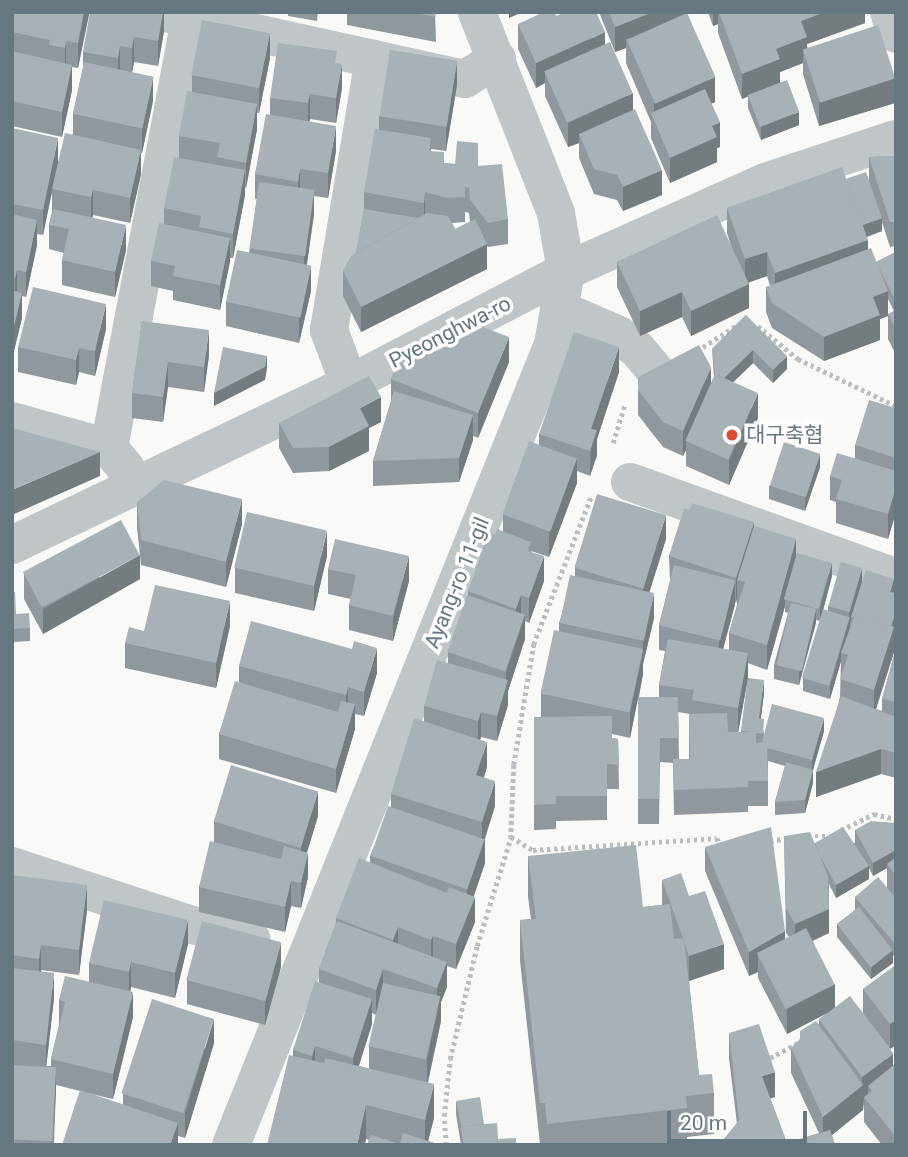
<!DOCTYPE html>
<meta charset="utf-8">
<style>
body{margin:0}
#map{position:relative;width:908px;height:1157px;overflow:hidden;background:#f9f9f7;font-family:Roboto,"Noto Sans KR",sans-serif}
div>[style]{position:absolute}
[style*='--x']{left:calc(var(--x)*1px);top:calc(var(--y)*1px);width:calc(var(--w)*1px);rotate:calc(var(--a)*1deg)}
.path>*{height:4.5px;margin-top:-2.25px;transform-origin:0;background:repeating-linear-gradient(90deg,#bbbec0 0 3.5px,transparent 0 7px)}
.minor>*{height:38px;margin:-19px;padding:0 19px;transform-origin:19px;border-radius:19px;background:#c0c5c8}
.wall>*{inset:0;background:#90989d}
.shaded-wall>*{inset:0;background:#757c7f}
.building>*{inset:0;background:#a7b1b6;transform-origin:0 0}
.dots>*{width:19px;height:19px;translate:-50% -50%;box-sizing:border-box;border:4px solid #fff;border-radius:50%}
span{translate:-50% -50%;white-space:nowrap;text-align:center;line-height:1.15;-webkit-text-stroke:7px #fff;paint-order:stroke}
.street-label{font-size:21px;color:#657780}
.poi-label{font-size:21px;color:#657780}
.left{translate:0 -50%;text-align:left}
.frame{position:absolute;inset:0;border:14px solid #657780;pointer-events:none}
.scale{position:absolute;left:667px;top:1111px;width:140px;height:32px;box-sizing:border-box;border:4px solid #657780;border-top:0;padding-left:9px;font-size:21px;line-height:24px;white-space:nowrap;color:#657780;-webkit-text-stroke:5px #fff;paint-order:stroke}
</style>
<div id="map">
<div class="path">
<i style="--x:758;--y:326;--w:52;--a:39.5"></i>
<i style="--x:798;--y:359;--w:109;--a:25.6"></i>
<i style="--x:697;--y:351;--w:48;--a:-33"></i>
<i style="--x:613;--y:443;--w:41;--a:-72.9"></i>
<i style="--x:591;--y:498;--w:157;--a:111.3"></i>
<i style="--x:534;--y:644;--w:123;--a:99.4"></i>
<i style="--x:514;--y:765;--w:72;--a:92.4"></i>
<i style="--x:511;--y:837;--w:26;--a:31"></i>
<i style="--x:533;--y:850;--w:184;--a:-3.7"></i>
<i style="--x:717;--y:838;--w:11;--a:68"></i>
<i style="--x:841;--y:830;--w:37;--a:-26"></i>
<i style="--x:874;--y:814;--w:23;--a:13"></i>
<i style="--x:808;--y:836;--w:22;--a:0"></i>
<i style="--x:770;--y:841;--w:19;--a:-9"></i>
<i style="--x:770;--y:1058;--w:34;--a:-28"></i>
<i style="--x:446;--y:1145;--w:29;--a:-94"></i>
<i style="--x:444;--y:1116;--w:57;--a:-84"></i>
<i style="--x:450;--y:1059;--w:116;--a:-76.6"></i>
<i style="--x:477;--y:946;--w:114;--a:-72.7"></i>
</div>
<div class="minor">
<i style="--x:160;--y:12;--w:312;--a:12.4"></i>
<i style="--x:465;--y:79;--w:38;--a:-32"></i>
<i style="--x:889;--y:12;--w:23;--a:72"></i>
<i style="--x:559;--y:309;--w:65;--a:23.4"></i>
<i style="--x:619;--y:335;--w:23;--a:38"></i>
<i style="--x:637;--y:349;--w:34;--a:50"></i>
<i style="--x:349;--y:384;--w:58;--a:-110.3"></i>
<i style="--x:329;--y:330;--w:275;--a:-80.6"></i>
<i style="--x:12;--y:421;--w:101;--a:15.6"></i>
<i style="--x:109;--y:448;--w:26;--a:50"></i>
<i style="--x:109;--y:448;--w:438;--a:-79.3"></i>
<i style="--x:630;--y:482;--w:282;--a:19.7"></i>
<i style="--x:12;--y:545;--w:373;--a:-25.5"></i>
<i style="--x:349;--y:384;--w:245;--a:-27.5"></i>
<i style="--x:566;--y:271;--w:218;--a:-24.1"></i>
<i style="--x:765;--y:182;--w:138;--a:-18.2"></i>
<i style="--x:12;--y:866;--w:189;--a:18.1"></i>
<i style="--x:192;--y:925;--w:61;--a:13.3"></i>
<i style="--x:231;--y:1145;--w:863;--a:-68.1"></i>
<i style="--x:553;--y:344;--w:74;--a:-79.9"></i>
<i style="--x:566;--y:271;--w:59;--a:-99.8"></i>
<i style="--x:556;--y:213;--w:216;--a:-111.5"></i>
</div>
<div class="wall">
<i style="clip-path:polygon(12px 12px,89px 12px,78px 68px,72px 67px,72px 90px,62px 137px,12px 126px)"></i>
<i style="clip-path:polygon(164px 12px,164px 31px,158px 66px,134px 62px,132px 72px,153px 101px,142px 153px,141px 153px,141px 174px,130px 223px,93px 215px,92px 218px,126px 250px,115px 297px,62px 285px,62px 260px,64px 253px,49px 249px,49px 225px,52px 211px,52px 192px,43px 235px,37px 234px,37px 245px,26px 297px,22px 296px,22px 318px,12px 359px,12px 128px,58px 162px,73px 134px,73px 114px,83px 68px,83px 52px)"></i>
<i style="clip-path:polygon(288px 12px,318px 12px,317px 21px,288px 16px)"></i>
<i style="clip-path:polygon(347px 12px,435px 12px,436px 42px,347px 25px)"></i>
<i style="clip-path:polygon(599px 12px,687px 12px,715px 102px,711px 104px,720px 147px,717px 148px,717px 162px,670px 183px,651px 138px,651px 122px,626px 63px,626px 48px,615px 52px)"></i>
<i style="clip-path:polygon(708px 12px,865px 12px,865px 23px,807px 44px,807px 47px,895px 103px,819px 126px,803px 74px,803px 63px,780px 72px,780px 82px,799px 125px,761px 140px,748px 108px,748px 96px,742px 99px,718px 33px,718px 24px,713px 26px)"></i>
<i style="clip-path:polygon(556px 16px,605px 45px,633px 110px,662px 195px,623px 211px,617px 200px,594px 194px,579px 158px,579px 143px,568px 147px,545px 96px,545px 83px,536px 88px,518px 49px,518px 24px)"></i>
<i style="clip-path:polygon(270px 58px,259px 113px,257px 113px,257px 129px,246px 188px,245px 187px,245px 195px,233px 258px,230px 258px,220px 310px,173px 300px,173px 291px,151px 286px,151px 261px,164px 225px,164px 208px,179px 158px,179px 136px,192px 92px,192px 75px)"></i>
<i style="clip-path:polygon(337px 63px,342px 88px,336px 123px,310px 119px,309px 122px,336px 151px,328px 198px,314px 196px,314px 214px,307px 265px,311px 291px,299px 343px,226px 326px,226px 302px,249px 253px,257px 199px,255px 199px,255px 174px,270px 115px,270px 98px)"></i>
<i style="clip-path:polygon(evenodd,457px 85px,446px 151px,431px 149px,431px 151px,444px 163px,478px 166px,508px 219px,508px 244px,488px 247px,487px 246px,487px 269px,361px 332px,343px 296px,343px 271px,356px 253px,364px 209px,364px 192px,379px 129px,379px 116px,457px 85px,465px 212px,469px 213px,470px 222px,455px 229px,452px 223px,465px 222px,465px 212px)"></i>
<i style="clip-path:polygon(896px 156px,896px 246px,890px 247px,882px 222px,882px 231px,867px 237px,868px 249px,876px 262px,896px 252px,896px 355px,888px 339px,888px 314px,894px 311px,888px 299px,888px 316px,880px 319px,880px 340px,824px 361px,772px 328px,766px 312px,766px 287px,770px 286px,767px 276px,749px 282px,749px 308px,691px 336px,682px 317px,640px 336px,617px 287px,617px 262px,731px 246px,727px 233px,727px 208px,847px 182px,869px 181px,869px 157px)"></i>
<i style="clip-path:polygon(746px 315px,787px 369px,773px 383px,753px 363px,733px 382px,758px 418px,729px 485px,686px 466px,686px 450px,683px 456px,663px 447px,638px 415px,638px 377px,711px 384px,714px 377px,712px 349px)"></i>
<i style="clip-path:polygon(142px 321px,209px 355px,204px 392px,168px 387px,163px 422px,132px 418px,132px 393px)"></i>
<i style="clip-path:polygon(106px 329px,95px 376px,79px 372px,76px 385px,18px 372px,18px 347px)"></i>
<i style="clip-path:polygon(509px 362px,478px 438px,473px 436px,473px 440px,459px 482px,373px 486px,373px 461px,391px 401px,391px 379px)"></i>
<i style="clip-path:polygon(evenodd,619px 372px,597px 439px,597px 455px,590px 476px,577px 471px,577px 483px,549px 557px,531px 551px,544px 581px,529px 623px,525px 621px,525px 639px,508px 691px,508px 705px,497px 741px,481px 737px,480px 740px,487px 767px,484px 778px,495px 806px,485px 839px,485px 863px,474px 896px,475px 922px,456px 969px,447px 966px,447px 987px,441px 1002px,441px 1021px,428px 1083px,434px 1118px,428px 1141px,440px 1145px,367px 1145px,369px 1140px,366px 1139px,293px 1056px,293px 1050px,319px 983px,319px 969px,336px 923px,336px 918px,370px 863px,370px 856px,391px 806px,391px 794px,424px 722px,424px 706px,448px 664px,448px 652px,468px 595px,468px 591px,495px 535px,503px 531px,503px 515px,539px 445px,539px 434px,619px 372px,372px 1013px,376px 1015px,369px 1046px,369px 1069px,359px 1066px,372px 1024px,372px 1013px)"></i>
<i style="clip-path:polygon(896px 408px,896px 512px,888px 539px,836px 523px,836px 502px,830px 500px,830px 476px,855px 458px,855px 445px)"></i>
<i style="clip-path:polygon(381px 422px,369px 428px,369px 451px,329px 471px,293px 473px,279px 448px,279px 423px)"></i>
<i style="clip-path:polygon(820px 467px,805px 511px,769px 499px,769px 486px)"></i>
<i style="clip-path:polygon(137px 502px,242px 524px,226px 587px,141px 565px,137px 527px)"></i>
<i style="clip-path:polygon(evenodd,689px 510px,754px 527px,796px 556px,832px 576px,823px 611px,828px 611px,828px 606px,862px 581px,896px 593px,896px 624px,894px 630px,894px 652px,876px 709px,882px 711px,882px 699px,896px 648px,896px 778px,881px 774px,816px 797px,840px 697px,841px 661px,830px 699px,803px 691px,803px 678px,820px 621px,816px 620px,799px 685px,774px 679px,774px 665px,788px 613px,785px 612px,785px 606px,767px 670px,748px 663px,748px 678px,738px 732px,741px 732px,748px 678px,764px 693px,761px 718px,764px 734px,824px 731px,813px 770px,813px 783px,805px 813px,775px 815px,775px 802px,785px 766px,768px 761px,768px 806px,748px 806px,748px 812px,674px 815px,673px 763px,660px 762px,659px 824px,638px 824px,638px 697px,630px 738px,612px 734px,612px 738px,618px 739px,619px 789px,607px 789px,607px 820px,556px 821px,556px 829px,534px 830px,534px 717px,541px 717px,541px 694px,559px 631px,559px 623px,575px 576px,575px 568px,666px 539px,649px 592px,654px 618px,643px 664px,643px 674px,639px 697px,659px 697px,659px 685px,665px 651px,659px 650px,659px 625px,670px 581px,669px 556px,689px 510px,737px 598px,737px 605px,729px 633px,729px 650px,723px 649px,735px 602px,736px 603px,737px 598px,689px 510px,678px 712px,690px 714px,689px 714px,689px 759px,679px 759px,678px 712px)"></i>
<i style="clip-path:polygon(327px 556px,314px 611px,235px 593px,235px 568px)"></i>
<i style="clip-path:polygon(328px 569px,409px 581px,393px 641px,349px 630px,349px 605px,351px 599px,328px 594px)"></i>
<i style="clip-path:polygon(24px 574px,140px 579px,43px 634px,24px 599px)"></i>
<i style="clip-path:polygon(12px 592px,16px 614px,30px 628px,30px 641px,12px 642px)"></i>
<i style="clip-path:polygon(230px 626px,216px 688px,125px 668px,125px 643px,144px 631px)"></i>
<i style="clip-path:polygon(239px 666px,377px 673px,364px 716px,355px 714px,355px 729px,336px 793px,219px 759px,219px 734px,239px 682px)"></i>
<i style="clip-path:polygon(318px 816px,307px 852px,308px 877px,301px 908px,291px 906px,285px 932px,199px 912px,199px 887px,214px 842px,214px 821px)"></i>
<i style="clip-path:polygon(896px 823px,896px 958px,893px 955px,893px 963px,871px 979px,837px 937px,837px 924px,855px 910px,855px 897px,887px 888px,887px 868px,873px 876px,869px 868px,869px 879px,836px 898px,829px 884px,829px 933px,813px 941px,835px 1007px,893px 1066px,896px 1063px,896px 1145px,882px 1145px,864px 1122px,864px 1100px,863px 1110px,832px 1135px,835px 1145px,724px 1145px,724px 1139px,737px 1124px,729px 1058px,729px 1033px,775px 1097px,770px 1098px,787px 1143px,819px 1133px,791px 1073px,791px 1048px,819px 1024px,819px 1019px,827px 1013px,787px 1034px,758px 978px,758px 972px,749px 976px,705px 871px,705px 847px,785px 939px,789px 937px,786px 933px,784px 836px,815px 843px,855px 843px,855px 830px)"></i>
<i style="clip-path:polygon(528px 856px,643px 907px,662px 905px,662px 880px,689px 896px,724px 969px,689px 981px,699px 1075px,714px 1093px,714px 1134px,687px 1137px,687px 1145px,540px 1144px,520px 961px,520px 920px,531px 919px,528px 897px)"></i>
<i style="clip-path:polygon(12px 875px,87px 910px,79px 975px,41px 970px,54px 998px,46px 1066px,51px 1066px,51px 1059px,59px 1025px,59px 1000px,89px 982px,89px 963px,188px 944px,175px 998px,131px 987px,130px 992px,133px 1017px,113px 1099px,87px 1093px,123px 1105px,123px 1094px,214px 1043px,185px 1138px,178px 1136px,178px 1145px,80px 1091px,56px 1085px,54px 1145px,12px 1145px)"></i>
<i style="clip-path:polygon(896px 965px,896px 1045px,890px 1049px,863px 1014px,863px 989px)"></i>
<i style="clip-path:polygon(281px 967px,265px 1025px,187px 1004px,187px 980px)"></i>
<i style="clip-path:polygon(456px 1101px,484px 1124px,498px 1139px,516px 1145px,461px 1145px,456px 1114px)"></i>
</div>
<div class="shaded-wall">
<i style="clip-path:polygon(84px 12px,89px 12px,89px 15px,78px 68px,78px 43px)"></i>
<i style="clip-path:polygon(163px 12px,164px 12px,164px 31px,158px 66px,158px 41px)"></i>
<i style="clip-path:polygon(509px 12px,523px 12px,509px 18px)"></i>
<i style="clip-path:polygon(653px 12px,687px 12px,687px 24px,626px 39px,626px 48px,615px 52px,615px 27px)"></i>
<i style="clip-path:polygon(713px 12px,718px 12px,718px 24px,713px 26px)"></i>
<i style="clip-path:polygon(825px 12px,865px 12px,865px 23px,807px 44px,807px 62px,803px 49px,803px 63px,780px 72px,780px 84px,742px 99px,742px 74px,776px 49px,801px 21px)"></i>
<i style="clip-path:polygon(605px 32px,605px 57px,545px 72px,545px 83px,536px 88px,536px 63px)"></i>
<i style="clip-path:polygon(270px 33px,270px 58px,259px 113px,259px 88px)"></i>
<i style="clip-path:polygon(134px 37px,134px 62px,132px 73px,132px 48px)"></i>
<i style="clip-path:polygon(66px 41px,66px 65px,65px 73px,65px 48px)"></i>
<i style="clip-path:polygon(120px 46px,120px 71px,118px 83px,118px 58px)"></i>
<i style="clip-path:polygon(457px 61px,457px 85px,446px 151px,446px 127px)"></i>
<i style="clip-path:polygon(342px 64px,342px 88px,336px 123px,336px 98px)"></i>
<i style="clip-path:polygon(72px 65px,72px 90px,62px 137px,62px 112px)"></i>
<i style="clip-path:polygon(153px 77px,153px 101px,142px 153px,142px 129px)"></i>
<i style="clip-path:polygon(715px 77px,715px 102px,657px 127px,654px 119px,654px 103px)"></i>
<i style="clip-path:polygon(895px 78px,895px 103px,819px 126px,819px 101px)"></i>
<i style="clip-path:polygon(633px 93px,633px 118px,579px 134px,579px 143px,568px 147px,568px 123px)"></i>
<i style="clip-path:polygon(310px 94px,310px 119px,308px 128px,308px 103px)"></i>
<i style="clip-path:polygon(257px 104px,257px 129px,246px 188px,246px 163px)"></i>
<i style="clip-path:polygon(799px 112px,799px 125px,761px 140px,761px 127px)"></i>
<i style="clip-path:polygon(720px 122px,720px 147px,717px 148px,717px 162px,670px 183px,670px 158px,712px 126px)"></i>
<i style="clip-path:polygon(336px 126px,336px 151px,328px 198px,328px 173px)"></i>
<i style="clip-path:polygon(58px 138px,58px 162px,43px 235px,43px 210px)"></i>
<i style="clip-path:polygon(141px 150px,141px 174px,130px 223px,130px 198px)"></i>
<i style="clip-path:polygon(300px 169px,300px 193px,298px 207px,298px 182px)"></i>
<i style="clip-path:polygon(245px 170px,245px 195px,233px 258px,233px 234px)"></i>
<i style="clip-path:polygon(662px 170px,662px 195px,623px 211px,623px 187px)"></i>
<i style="clip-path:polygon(93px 190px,93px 215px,91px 222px,91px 197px)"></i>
<i style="clip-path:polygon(314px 190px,314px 214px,304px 282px,304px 257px)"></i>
<i style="clip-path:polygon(425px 192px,425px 217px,424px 227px,424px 203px)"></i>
<i style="clip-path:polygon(882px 218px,882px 231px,863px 238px,863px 225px)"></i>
<i style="clip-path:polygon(37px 220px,37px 245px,26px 297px,26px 272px)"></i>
<i style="clip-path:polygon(126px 225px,126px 250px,115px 297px,115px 272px)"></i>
<i style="clip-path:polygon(230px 238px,230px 262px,220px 310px,220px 285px)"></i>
<i style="clip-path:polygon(868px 240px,868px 265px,775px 298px,775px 273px)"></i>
<i style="clip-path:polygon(487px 244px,487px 269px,361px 332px,361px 307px)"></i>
<i style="clip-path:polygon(767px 252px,767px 276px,745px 284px,745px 259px)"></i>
<i style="clip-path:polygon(311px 266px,311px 291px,299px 343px,299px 318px)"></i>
<i style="clip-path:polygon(17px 270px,17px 295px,15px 303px,15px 278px)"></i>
<i style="clip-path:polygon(749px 284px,749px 308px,691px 336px,691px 311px)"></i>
<i style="clip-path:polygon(888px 291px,888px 316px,880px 319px,880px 340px,824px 361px,824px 337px,873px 297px)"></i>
<i style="clip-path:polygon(682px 292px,682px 317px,640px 336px,640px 311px)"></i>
<i style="clip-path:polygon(22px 293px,22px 318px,12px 359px,12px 334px)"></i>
<i style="clip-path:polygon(106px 304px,106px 329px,95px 376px,95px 351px)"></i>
<i style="clip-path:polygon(209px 330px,209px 355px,204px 392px,204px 367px)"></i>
<i style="clip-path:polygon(509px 337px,509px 362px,478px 438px,478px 413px)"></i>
<i style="clip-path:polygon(619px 347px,619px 372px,597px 439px,597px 455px,590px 476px,591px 429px)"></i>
<i style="clip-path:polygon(79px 348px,79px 372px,76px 385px,76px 360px)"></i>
<i style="clip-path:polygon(753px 350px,753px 363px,720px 395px,720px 382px)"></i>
<i style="clip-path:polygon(267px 356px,267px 369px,265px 380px,214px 406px,214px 393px)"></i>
<i style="clip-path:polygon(787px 356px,787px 369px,773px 383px,773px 370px)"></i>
<i style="clip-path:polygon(168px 362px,168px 387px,163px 422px,163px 397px)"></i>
<i style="clip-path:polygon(711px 367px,711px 392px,686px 441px,686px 450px,683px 456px,683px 431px)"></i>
<i style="clip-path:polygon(758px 393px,758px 418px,729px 485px,729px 460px)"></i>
<i style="clip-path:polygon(381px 397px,381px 422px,369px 428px,369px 451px,329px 471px,329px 447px,360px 408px)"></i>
<i style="clip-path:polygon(473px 415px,473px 440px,459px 482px,459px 458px)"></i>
<i style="clip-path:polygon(100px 452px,100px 476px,12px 515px,12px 490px)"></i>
<i style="clip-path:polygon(820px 454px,820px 467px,805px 511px,805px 498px)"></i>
<i style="clip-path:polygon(577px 458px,577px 483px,549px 557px,549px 532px)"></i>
<i style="clip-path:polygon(896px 487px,896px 512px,888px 539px,888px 514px)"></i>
<i style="clip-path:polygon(242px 499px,242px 524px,226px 587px,226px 562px)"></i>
<i style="clip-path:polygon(666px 515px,666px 539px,643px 613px,643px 588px)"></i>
<i style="clip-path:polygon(754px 522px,754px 547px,737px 580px,737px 598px,736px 603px,736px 578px)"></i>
<i style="clip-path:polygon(327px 531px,327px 556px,314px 611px,314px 586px)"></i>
<i style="clip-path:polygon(796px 539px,796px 564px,785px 599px,785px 606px,767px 670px,767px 645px)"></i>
<i style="clip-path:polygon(140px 555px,140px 579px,43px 634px,43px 609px)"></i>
<i style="clip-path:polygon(409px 556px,409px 581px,393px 641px,393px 616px)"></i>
<i style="clip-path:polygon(544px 556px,544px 581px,529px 623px,529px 598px)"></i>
<i style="clip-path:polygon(832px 563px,832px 576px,820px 621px,820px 608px)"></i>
<i style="clip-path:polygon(862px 568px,862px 581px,850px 622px,850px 630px,841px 653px,841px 661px,830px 699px,830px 686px,849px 620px,849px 612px)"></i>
<i style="clip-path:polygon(894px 579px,894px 592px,890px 605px,890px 592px)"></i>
<i style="clip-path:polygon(735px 580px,735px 605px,719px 664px,719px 639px)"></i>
<i style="clip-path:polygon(654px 593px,654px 618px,643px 664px,643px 674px,630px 738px,630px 713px,643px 651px,643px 641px)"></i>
<i style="clip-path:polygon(521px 595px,521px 619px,516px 634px,516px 609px)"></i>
<i style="clip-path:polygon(230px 601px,230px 626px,216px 688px,216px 663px)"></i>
<i style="clip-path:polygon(816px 609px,816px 623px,799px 685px,799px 672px)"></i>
<i style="clip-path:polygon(896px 611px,896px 624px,894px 630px,894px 652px,874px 715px,874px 690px)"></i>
<i style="clip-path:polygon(525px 615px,525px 639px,508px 691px,508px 705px,497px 741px,497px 716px,506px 686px,506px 672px)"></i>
<i style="clip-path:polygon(377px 648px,377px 673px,364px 716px,364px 692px)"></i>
<i style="clip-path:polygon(748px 653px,748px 678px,738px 733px,738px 708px)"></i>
<i style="clip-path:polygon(764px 680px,764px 693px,759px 731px,759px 718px)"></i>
<i style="clip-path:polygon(348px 687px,348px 712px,346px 720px,346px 695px)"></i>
<i style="clip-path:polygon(355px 704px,355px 729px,336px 793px,336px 769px)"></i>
<i style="clip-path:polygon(481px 712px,481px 737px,478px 745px,478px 721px)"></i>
<i style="clip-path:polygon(824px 718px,824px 731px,812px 773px,812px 760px)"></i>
<i style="clip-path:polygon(487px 742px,487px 767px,476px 800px,476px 775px)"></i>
<i style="clip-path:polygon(881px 749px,881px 774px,816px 797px,816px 772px)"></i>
<i style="clip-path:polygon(813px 770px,813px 783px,805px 813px,805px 800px)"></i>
<i style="clip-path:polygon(495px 781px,495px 806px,482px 846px,482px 822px)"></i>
<i style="clip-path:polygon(318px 791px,318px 816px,301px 872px,301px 847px)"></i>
<i style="clip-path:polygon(485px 839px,485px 863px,467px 915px,467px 890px)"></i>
<i style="clip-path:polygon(895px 850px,895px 863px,887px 864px,887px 868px,873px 876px,873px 863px)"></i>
<i style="clip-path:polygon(308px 853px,308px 877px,301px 908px,301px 883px)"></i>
<i style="clip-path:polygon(869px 866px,869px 879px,836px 898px,836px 885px)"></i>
<i style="clip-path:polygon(291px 881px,291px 906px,285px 932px,285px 907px)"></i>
<i style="clip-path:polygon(87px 885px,87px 910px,79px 975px,79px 950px)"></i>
<i style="clip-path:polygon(475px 897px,475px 922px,456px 969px,456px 944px)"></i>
<i style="clip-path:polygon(829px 909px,829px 933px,795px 948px,795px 924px)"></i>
<i style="clip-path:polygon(188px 920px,188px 944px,175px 998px,175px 973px)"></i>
<i style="clip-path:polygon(398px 927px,398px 952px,393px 965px,393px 940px)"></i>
<i style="clip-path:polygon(785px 931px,785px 956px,758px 954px,758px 972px,749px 976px,749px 952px)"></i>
<i style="clip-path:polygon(433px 936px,433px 960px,431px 965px,431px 940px)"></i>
<i style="clip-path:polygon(281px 942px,281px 967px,265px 1025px,265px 1000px)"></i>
<i style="clip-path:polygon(724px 944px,724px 969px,689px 981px,689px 956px)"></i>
<i style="clip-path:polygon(41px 945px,41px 970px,39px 983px,39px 959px)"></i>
<i style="clip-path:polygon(893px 950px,893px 963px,871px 979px,871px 966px)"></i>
<i style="clip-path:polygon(131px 962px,131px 987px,129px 997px,129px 972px)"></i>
<i style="clip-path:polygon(447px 962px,447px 987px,441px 1002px,441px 1021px,427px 1084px,427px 1059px,437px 1013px,437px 988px)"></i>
<i style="clip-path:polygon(383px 969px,383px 993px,376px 1015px,376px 990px)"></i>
<i style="clip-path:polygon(54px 973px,54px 998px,46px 1069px,46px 1045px)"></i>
<i style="clip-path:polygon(835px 984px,835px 1009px,787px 1034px,787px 1009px)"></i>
<i style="clip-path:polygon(133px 992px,133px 1017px,113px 1099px,113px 1074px)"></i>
<i style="clip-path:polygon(372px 999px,372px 1024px,353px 1083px,353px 1058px)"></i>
<i style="clip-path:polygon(214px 1019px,214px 1043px,185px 1138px,185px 1113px)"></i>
<i style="clip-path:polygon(896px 1020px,896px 1045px,890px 1049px,890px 1024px)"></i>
<i style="clip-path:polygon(315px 1046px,315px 1071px,312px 1081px,312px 1056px)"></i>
<i style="clip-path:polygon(893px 1054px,893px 1079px,872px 1091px,868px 1086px,868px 1097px,864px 1097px,863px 1110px,823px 1142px,823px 1117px,862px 1086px,862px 1077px)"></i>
<i style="clip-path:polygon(56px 1067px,56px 1091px,53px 1145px)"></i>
<i style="clip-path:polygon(775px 1072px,775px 1097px,762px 1101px,762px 1076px)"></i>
<i style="clip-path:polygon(434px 1084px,434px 1118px,427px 1145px,425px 1145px,425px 1120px)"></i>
<i style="clip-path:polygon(366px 1105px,366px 1139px,365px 1145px,357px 1145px)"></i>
<i style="clip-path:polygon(178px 1123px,178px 1145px,170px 1145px)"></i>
</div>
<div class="building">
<i style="clip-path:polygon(12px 12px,84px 12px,78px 43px,66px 41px,65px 48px,49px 45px,50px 40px,12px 32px)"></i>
<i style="clip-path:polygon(90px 12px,163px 12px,158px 41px,134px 37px,132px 48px,120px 46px,118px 58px,83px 52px)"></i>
<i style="clip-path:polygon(409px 12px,435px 12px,436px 17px)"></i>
<i style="clip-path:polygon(544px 12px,555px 12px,556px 16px,566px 12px,596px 12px,605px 32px,536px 63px,518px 24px)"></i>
<i style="clip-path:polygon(609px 12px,653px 12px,615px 27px)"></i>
<i style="clip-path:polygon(719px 12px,825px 12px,801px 21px,807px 37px,776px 49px,780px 59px,742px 74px)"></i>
<i style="left:687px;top:13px;width:70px;height:66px;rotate:66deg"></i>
<i style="left:202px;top:20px;width:69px;height:56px;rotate:11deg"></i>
<i style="left:878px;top:25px;width:56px;height:79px;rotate:72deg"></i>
<i style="left:610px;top:42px;width:56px;height:72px;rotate:66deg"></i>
<i style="clip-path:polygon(278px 43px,337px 51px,335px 63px,342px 64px,336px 98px,310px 94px,308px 103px,270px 98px)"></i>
<i style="left:390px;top:50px;width:68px;height:67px;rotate:9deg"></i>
<i style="clip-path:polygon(12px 51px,72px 65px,62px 112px,12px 101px)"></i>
<i style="left:84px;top:62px;width:71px;height:53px;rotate:12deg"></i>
<i style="left:787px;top:80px;width:34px;height:42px;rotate:69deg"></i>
<i style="clip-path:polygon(705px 89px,720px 122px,712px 126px,717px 137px,670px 158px,651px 113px)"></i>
<i style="clip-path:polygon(187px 91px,257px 104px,246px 163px,217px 157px,220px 143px,179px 136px)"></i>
<i style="clip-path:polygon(635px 109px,662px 170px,623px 187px,617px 175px,594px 169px,579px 134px)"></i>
<i style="clip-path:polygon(266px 114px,336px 126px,328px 173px,300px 169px,298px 182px,255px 174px)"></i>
<i style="clip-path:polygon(12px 128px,58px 138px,43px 210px,12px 204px)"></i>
<i style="clip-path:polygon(375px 129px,431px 138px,429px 151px,444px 152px,444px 163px,455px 165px,457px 141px,478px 143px,478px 166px,502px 164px,508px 219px,488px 223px,470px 200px,469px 188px,465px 187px,465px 197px,447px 198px,425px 192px,424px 203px,364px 192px)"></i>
<i style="clip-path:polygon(65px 133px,141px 150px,130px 198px,93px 190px,91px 197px,52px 189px)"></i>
<i style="clip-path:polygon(896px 156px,896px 222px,890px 222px,869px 157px)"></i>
<i style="clip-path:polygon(174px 157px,245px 170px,233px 234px,199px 227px,201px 216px,164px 208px)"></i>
<i style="clip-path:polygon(842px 167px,868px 240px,775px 273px,767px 252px,745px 259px,727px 208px)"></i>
<i style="left:866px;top:172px;width:49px;height:21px;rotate:71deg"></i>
<i style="left:259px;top:182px;width:56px;height:67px;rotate:8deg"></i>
<i style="clip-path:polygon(53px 209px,126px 225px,115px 272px,62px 260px,69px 229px,49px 225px)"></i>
<i style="clip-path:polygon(364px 209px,418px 218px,356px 253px)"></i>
<i style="clip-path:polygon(427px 213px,448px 216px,455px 229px,475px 219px,487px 244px,361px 307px,343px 271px,351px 256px)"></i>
<i style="clip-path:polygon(12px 214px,37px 220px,26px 272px,17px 270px,15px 278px,12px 278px)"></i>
<i style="clip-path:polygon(717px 215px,749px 284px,691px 311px,682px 292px,640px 311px,617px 262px)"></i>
<i style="clip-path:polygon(159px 223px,230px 238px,220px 285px,173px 276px,175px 266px,151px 261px)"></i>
<i style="clip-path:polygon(871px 248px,888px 291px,873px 297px,880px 315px,824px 337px,772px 303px,766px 287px)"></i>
<i style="left:237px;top:250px;width:76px;height:53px;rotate:12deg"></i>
<i style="clip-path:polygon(896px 252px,896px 302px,876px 262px)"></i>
<i style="clip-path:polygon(33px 287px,106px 304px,95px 351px,79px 348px,76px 360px,18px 347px)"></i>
<i style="clip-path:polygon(12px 290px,22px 293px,12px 334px)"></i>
<i style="clip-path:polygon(896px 310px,896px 330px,888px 314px)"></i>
<i style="clip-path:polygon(746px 315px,787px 356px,773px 370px,753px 350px,724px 378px,715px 374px,712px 349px)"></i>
<i style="clip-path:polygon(142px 321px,209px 330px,204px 367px,168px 362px,163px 397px,132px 393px)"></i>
<i style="clip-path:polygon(469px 322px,509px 337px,478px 413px,391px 379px,398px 360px)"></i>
<i style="clip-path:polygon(574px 332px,619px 347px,591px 429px,597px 430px,590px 451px,539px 434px)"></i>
<i style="clip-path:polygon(699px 345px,711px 367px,683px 431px,663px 422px,638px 390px,638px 377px)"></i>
<i style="clip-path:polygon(223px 347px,267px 356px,265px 367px,214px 393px)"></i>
<i style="left:715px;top:374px;width:47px;height:73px;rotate:24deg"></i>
<i style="clip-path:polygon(369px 376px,381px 397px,360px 408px,369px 426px,329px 447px,293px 448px,279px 423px)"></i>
<i style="clip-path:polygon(394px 391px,473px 415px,459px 458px,373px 461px)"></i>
<i style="clip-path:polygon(869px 400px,896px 408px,896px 458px,855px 445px)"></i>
<i style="clip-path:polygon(12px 428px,100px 452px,12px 490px)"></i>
<i style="left:529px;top:441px;width:51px;height:78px;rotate:20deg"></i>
<i style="left:784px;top:442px;width:38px;height:46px;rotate:18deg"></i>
<i style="clip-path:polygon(837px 453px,896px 471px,896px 487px,888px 514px,836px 499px,842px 480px,830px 476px)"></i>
<i style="clip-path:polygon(164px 480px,242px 499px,226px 562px,141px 540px,137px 502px)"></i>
<i style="left:597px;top:494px;width:72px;height:77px;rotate:17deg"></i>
<i style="clip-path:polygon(692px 503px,754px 522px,736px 578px,669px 556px,684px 508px,689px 510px)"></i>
<i style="left:247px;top:512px;width:82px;height:57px;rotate:13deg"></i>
<i style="left:121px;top:520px;width:40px;height:111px;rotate:62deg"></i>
<i style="clip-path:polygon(754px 526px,796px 539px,767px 645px,729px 633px,745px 582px,737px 580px)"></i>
<i style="clip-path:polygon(497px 529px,531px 542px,528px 551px,544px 556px,529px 598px,521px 595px,516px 609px,468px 591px,489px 532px,495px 535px)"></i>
<i style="clip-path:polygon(335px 539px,409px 556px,393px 616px,349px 605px,356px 575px,328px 569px)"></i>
<i style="left:797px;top:553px;width:36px;height:48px;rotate:16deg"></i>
<i style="left:841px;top:562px;width:22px;height:46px;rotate:16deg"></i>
<i style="left:674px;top:565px;width:63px;height:62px;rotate:14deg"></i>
<i style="clip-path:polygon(866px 570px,894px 579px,890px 592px,896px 593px,896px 611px,891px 626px,855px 614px,853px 618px,851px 617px)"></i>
<i style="left:570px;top:575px;width:86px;height:49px;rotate:12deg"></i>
<i style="clip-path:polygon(155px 585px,230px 601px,216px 663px,125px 643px,129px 627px,144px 631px)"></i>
<i style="clip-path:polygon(12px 592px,15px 592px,16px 614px,29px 613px,30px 628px,12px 629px)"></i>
<i style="left:467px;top:595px;width:61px;height:60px;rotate:19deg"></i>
<i style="left:791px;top:603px;width:26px;height:64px;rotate:13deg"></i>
<i style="left:823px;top:609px;width:28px;height:72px;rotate:17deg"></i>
<i style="clip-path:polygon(855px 614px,894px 627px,874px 690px,840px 679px,848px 655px,841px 653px)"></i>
<i style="clip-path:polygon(251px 621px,352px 649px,354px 641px,377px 648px,364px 692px,348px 687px,346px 695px,239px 666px)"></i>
<i style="left:554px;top:630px;width:91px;height:65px;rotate:12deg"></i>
<i style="clip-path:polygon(668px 639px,748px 653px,738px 708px,692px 700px,694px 690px,659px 685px)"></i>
<i style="clip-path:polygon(896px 648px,896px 702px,882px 699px)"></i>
<i style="clip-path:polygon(437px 660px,508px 680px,497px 716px,481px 712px,478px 721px,424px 706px)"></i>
<i style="clip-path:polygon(748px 678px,764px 680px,759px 718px,764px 719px,763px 734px,756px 733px,756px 732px,741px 731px)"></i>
<i style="clip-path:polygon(235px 681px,338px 712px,341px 701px,355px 704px,336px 769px,219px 734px)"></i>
<i style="clip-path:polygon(841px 696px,896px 717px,896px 753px,881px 749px,816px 772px)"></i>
<i style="clip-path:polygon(638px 697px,678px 697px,679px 738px,660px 738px,659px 799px,638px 799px)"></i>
<i style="clip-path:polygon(772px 704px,824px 718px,812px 760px,767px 748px,767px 742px,762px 742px)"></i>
<i style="clip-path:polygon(727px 713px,728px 732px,756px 732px,756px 743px,767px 742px,768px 781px,748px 781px,748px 787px,674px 790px,673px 759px,690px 759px,689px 714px)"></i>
<i style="clip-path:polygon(612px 716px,612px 738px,618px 739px,619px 765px,607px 764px,607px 796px,556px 796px,556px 804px,534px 805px,534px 717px)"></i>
<i style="clip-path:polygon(414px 718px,487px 742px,476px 775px,495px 781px,482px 822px,391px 794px)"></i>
<i style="clip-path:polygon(786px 762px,813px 770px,805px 800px,775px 802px)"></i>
<i style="left:231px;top:765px;width:91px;height:59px;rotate:17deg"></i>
<i style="left:388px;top:806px;width:102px;height:53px;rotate:19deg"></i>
<i style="clip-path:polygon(871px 821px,896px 823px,896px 850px,873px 863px,855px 830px)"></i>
<i style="clip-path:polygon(771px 827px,785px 931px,749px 952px,705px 847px)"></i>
<i style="clip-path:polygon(843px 827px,869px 866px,836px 885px,820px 856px,815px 843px)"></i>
<i style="clip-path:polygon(810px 832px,828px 876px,829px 909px,795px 924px,786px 908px,784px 836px)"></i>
<i style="clip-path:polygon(210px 841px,281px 859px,284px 846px,308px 853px,301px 883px,291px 881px,285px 907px,199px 887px)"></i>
<i style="clip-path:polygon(636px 845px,643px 907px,670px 904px,674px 939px,684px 938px,699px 1075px,712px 1074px,714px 1093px,686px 1096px,687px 1108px,547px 1124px,545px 1103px,540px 1103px,520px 920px,536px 919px,528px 856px)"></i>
<i style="clip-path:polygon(896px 857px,896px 876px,887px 864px)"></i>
<i style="clip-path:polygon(359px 858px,447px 893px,449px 887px,475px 897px,456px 944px,433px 936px,431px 940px,398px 927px,393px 940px,336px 918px)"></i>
<i style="clip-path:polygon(681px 873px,689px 896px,705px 891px,724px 944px,689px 956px,685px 944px,684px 938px,683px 938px,662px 880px)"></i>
<i style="clip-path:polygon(12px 875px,87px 885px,79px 950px,41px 945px,39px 959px,12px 955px)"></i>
<i style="clip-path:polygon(878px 877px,896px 898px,896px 945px,855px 897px)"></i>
<i style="clip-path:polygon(104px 900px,188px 920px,175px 973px,131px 962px,129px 972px,89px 963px)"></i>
<i style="left:859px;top:907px;width:55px;height:28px;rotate:52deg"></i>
<i style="left:202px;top:921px;width:82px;height:61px;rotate:15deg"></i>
<i style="clip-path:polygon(337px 921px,447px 962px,437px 988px,383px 969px,376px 990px,319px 969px)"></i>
<i style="left:806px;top:928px;width:63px;height:55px;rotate:63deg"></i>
<i style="clip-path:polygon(896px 965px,896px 1020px,890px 1024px,863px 989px)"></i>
<i style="clip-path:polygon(12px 968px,54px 973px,46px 1045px,12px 1040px)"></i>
<i style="clip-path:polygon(65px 976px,133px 992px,113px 1074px,51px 1059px,65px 1002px,59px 1000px)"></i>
<i style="clip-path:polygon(315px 981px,372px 999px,353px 1058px,315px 1046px,312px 1056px,293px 1050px)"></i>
<i style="left:383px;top:983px;width:59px;height:65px;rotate:13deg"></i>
<i style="left:850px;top:996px;width:72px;height:39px;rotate:53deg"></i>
<i style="left:152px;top:999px;width:65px;height:99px;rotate:18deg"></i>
<i style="clip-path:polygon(816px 1021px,863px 1085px,823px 1117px,791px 1048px,800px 1039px,800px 1031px)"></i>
<i style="clip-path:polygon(759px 1024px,775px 1072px,762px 1076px,787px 1143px,783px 1145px,726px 1145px,724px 1139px,739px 1120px,729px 1033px)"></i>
<i style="clip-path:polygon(289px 1055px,324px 1063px,325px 1058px,434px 1084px,425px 1120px,366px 1105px,357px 1145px,267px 1145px)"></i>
<i style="clip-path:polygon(896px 1063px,896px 1137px,864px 1097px,872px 1091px,868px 1086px)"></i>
<i style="left:12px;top:1065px;width:44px;height:74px;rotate:3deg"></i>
<i style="clip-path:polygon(80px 1090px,178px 1123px,170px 1145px,62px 1145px)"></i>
<i style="clip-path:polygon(480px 1097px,484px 1124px,461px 1126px,462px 1130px,456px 1101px)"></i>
<i style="clip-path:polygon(497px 1123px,498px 1139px,516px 1138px,516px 1145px,463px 1145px,461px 1126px)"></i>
<i style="clip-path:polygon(830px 1130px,835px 1145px,783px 1145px)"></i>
<i style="clip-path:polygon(403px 1133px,440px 1145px,367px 1145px,371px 1135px,400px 1144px)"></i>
</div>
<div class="dots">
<i style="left:732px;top:435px;background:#db4e34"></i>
</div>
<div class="street-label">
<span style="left:450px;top:332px;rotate:-27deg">Pyeonghwa-ro</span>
<span style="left:457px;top:583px;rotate:-68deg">Ayang-ro 11-gil</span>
</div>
<div class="poi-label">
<span class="left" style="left:746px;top:435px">대구축협</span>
</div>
<div class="frame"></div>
<div class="scale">20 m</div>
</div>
